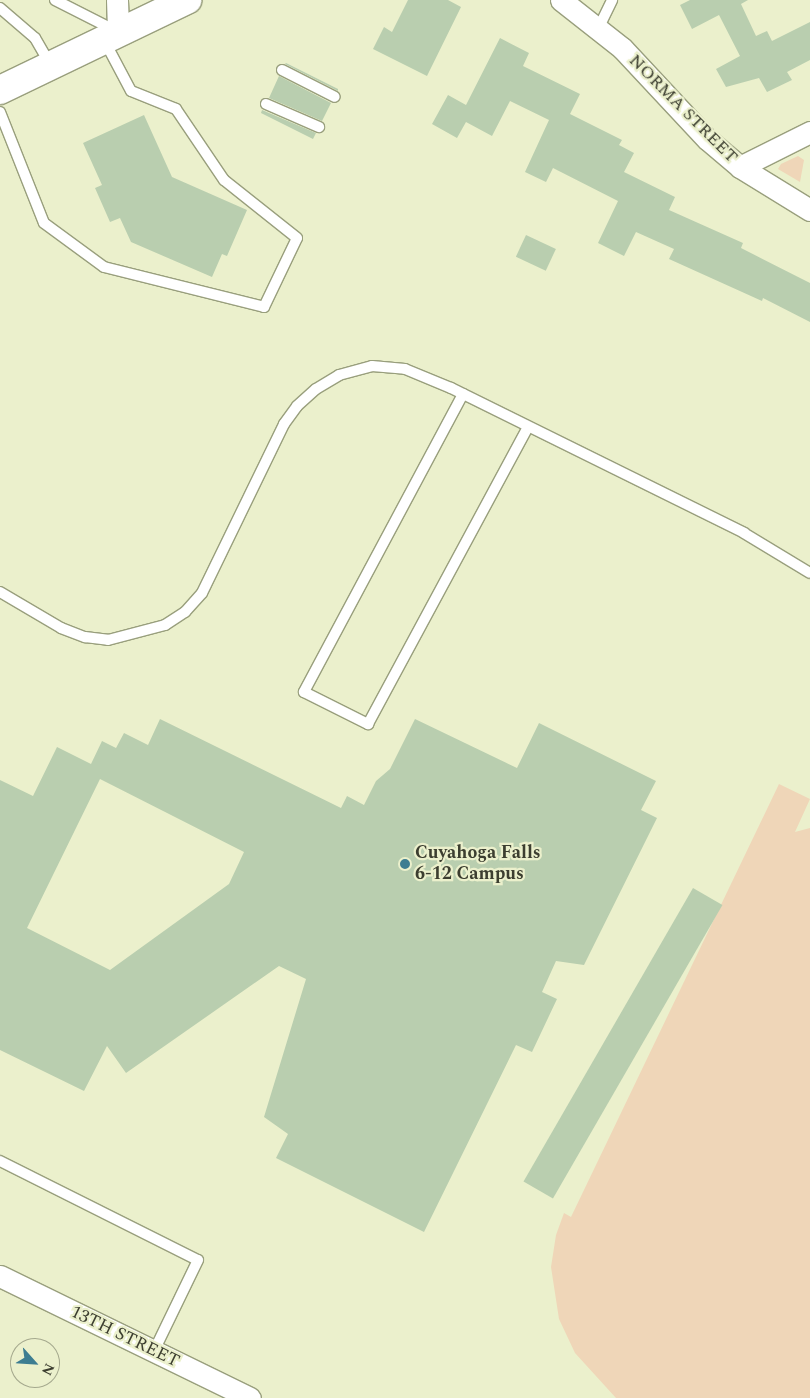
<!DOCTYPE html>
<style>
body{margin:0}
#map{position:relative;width:810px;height:1398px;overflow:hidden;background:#ebf0cc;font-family:Spectral,serif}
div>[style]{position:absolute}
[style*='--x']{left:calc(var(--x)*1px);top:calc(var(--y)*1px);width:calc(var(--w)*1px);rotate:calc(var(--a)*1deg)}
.green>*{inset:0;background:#efd6b8}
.building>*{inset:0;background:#b9ceaf;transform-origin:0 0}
.roads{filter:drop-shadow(1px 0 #999f7d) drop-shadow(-1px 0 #999f7d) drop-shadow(0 1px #999f7d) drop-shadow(0 -1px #999f7d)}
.service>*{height:10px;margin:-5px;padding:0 5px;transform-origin:5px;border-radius:5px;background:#fff}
.minor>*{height:21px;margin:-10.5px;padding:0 10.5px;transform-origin:10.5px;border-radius:10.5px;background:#fff}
.secondary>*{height:28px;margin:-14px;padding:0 14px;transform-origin:14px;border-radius:14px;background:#fff}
.dots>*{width:14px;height:14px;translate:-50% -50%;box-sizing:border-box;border:2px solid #ebf0cc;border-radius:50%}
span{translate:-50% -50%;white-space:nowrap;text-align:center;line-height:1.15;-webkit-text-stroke:4.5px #ebf0cc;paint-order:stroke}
.street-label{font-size:18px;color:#3c3e30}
.poi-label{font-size:18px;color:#3c3e30;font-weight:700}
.left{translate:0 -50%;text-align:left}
.north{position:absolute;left:10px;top:1338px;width:50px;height:50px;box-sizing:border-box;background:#ebf0cc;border:1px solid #a5a98e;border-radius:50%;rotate:116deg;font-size:14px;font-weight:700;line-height:20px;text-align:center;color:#3c3e30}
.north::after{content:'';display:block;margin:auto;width:18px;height:22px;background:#3d7d91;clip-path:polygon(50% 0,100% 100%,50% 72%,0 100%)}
</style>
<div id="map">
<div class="green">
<i style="clip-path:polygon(798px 156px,804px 160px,800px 182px,778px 169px,781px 164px)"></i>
<i style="clip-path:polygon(779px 784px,810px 799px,795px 832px,810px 828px,810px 1398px,616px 1398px,575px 1353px,559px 1319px,551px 1267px,556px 1235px,564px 1213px,571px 1217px)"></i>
</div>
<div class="building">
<i style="clip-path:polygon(408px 0,448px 0,461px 7px,427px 76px,373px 49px,384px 27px,392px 32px)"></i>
<i style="clip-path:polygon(690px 0,748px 0,741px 4px,756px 36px,767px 31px,772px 41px,810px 22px,810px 60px,787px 72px,792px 80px,767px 92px,759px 78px,726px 87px,716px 69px,740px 56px,719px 15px,692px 29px,680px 5px)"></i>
<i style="clip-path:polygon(500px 38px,529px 53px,523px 66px,580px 94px,570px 114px,622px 140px,619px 145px,634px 153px,624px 172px,675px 197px,669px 210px,743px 243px,741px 248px,810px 283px,810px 322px,763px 298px,762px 301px,669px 259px,674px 249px,636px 232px,624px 256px,598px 243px,618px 201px,553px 168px,546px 182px,525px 172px,549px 120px,510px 101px,492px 136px,466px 122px,457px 138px,432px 124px,448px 95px,466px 105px)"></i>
<i style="clip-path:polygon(286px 63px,338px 89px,338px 91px,285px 64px)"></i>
<i style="clip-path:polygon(279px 76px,331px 103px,322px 121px,269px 98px)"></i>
<i style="clip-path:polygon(262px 110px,316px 133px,313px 139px,261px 113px)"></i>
<i style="clip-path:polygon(144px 115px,172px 177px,247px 210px,227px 256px,222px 254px,212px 277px,131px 242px,120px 218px,110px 222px,95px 188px,102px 185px,83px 143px)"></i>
<i style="left:526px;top:235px;width:33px;height:24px;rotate:25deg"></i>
<i style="clip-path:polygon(evenodd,160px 719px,341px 808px,347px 796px,364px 805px,376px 781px,390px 769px,415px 719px,517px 768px,539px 723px,656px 781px,641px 810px,657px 818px,584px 965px,556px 961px,542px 992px,557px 999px,532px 1052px,516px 1045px,424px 1232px,276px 1158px,288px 1134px,264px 1117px,306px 979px,279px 966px,126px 1073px,107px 1046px,84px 1091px,0 1050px,0 780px,33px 796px,57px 747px,91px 764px,102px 741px,116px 748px,124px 733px,148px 745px,160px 719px,100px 779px,244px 852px,229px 884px,110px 970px,27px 928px,100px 779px)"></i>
<i style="left:693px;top:888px;width:34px;height:339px;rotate:30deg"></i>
</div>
<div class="roads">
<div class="service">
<i style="--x:55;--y:0;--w:68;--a:26.9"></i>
<i style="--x:0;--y:8;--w:46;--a:40.6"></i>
<i style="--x:35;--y:38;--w:30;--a:60"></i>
<i style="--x:599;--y:27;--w:30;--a:-64"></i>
<i style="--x:282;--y:70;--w:59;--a:27"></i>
<i style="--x:266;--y:104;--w:58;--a:23.5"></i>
<i style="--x:0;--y:112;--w:119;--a:68.4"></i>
<i style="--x:44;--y:223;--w:74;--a:36.3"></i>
<i style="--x:104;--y:267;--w:165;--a:14"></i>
<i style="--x:264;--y:307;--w:76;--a:-64.4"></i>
<i style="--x:297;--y:238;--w:93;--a:-141.5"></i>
<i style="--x:224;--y:180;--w:86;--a:-124.1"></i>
<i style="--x:176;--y:109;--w:48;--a:-158.2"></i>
<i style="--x:131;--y:91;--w:58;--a:-117.9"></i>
<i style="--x:463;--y:394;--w:338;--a:118.1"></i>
<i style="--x:304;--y:692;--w:72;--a:26.6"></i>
<i style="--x:368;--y:724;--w:337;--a:-61.7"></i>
<i style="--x:0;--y:592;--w:71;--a:30.5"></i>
<i style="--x:61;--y:628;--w:26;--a:21"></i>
<i style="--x:85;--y:637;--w:23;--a:7"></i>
<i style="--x:108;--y:640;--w:59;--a:-14.7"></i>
<i style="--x:165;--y:625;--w:24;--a:-33"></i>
<i style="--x:185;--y:612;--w:25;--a:-48"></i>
<i style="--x:202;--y:593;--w:188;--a:-64.1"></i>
<i style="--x:284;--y:424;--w:22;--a:-54"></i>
<i style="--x:297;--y:406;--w:25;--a:-42"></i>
<i style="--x:316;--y:389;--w:27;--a:-31"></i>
<i style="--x:339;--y:375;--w:34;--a:-15"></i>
<i style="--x:372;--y:366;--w:33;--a:5"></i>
<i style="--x:405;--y:369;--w:50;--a:22.4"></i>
<i style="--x:451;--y:388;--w:327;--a:26.3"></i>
<i style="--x:744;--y:533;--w:77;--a:31.2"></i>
<i style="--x:0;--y:1161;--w:221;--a:26.6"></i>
<i style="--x:198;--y:1260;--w:101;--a:115.8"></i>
</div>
<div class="minor">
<i style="--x:117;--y:0;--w:32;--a:88"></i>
<i style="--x:561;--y:0;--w:78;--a:38.2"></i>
<i style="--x:622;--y:48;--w:125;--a:47"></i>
<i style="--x:707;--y:139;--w:43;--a:40.3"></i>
<i style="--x:740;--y:167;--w:82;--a:31.6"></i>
<i style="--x:740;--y:167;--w:78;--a:-26.6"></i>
<i style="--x:0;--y:1276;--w:278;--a:26"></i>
</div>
<div class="secondary">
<i style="--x:0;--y:90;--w:208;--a:-25.7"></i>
</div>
</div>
<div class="dots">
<i style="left:405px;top:864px;background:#3d7d91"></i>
</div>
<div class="street-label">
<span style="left:683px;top:109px;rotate:45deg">NORMA STREET</span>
<span style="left:125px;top:1337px;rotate:26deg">13TH STREET</span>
</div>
<div class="poi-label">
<span class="left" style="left:415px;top:864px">Cuyahoga Falls<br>6-12 Campus</span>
</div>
<div class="north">N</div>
</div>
